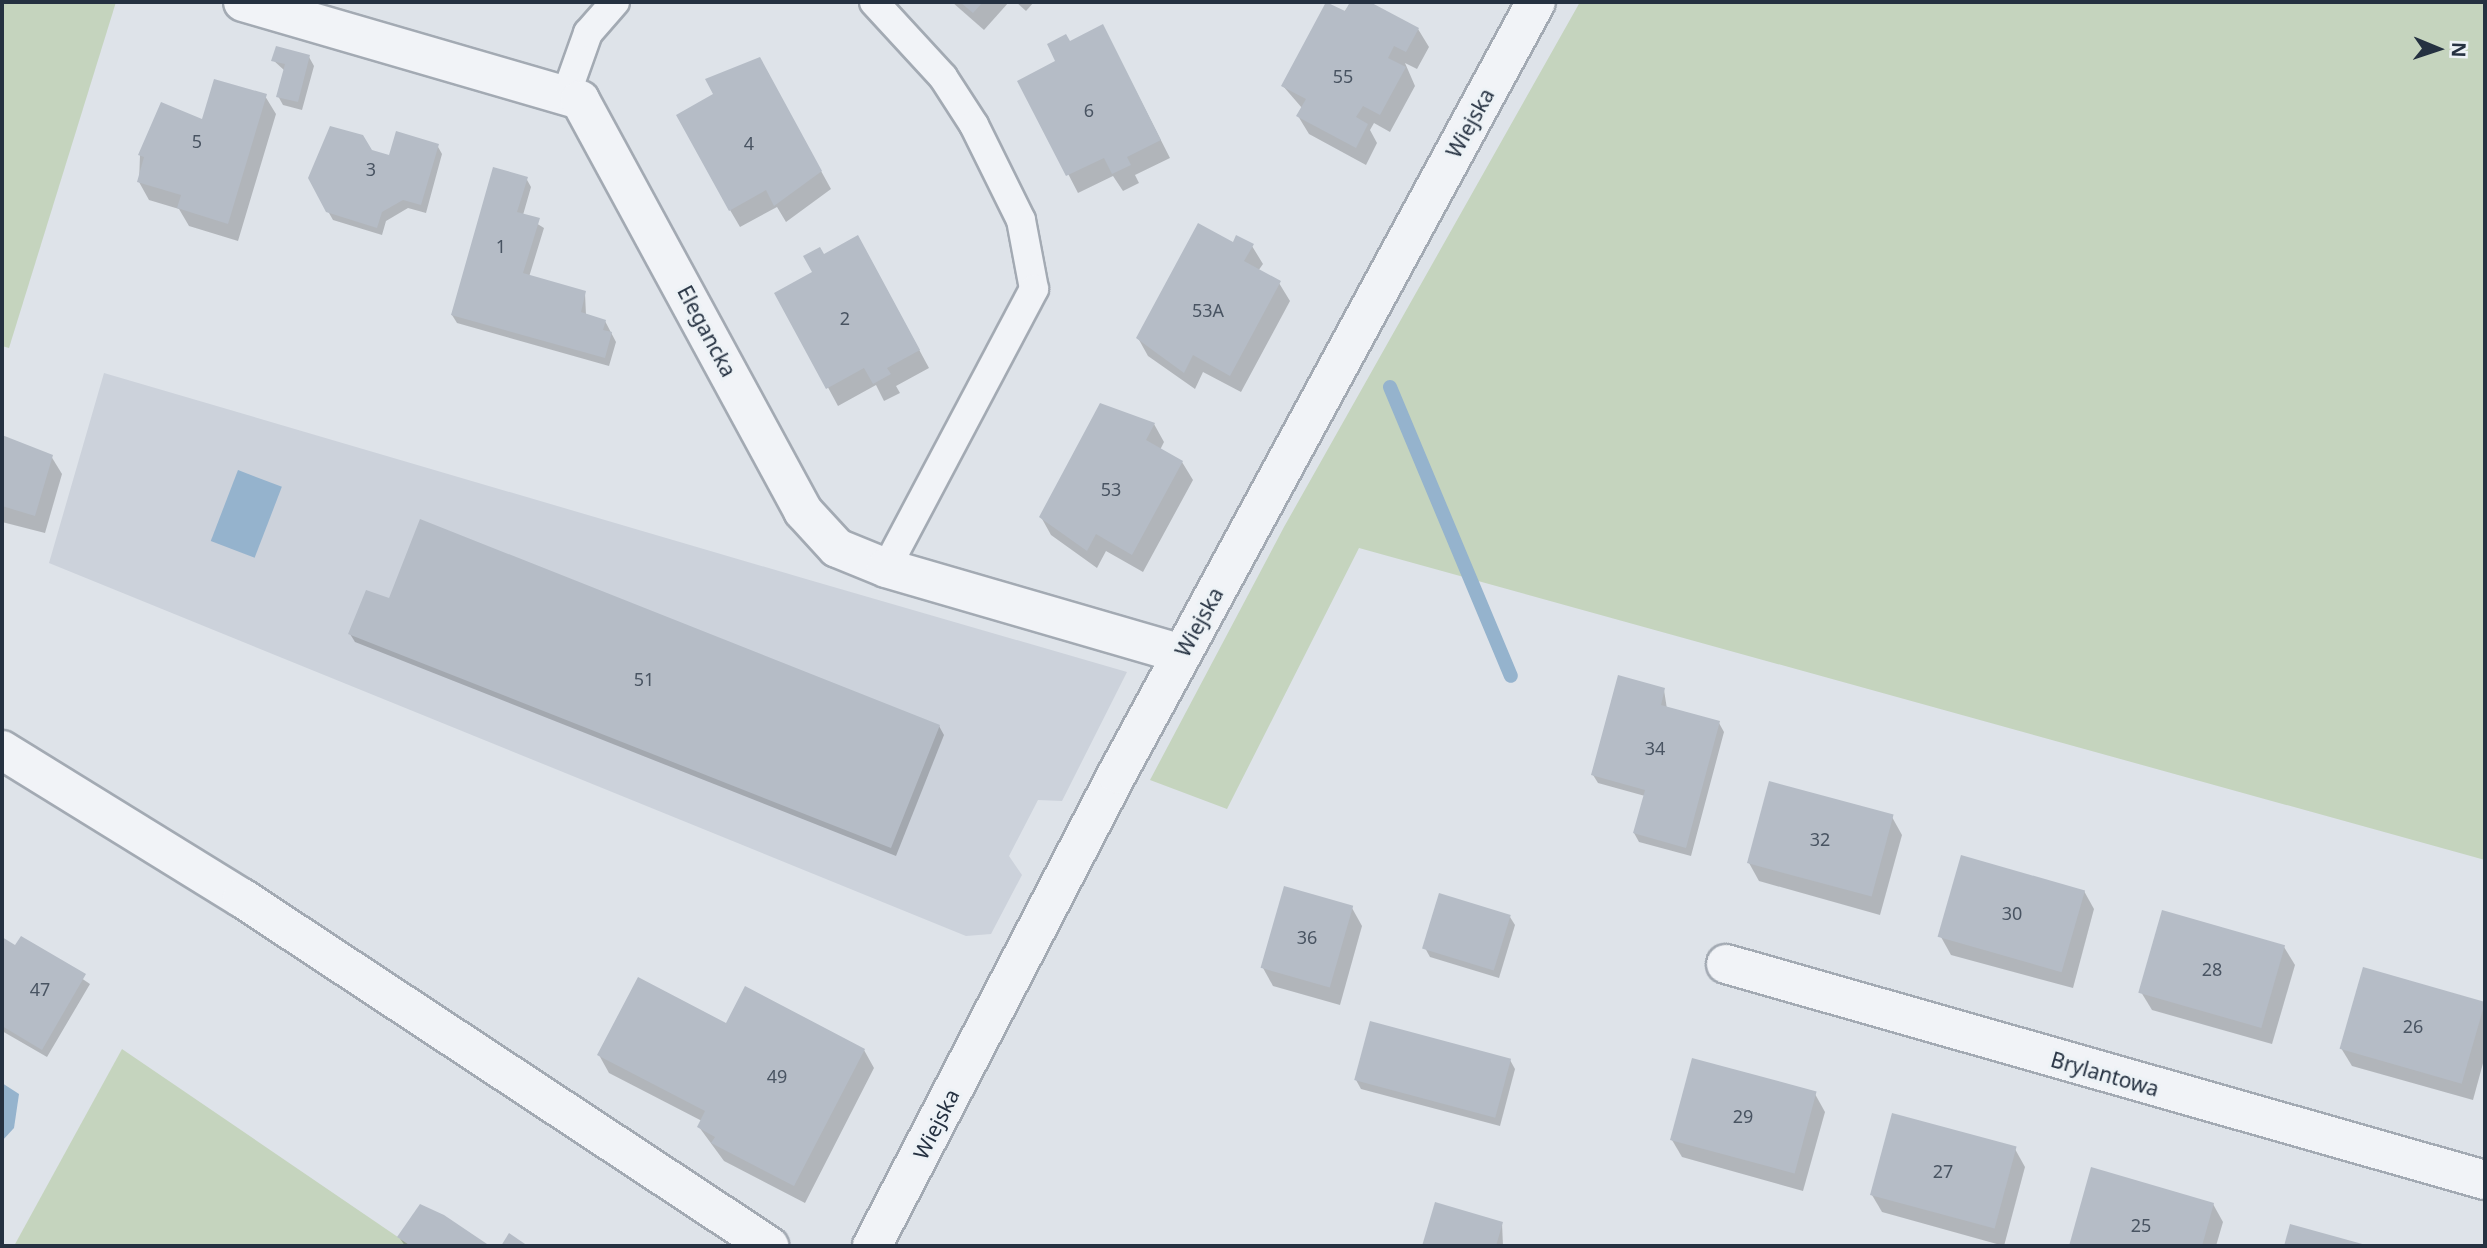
<!DOCTYPE html>
<style>
body{margin:0}
#map{position:relative;width:2487px;height:1248px;overflow:hidden;background:#dee3e9;font-family:"Noto Sans",sans-serif}
div>[style]{position:absolute}
[style*='--x']{left:calc(var(--x)*1px);top:calc(var(--y)*1px);width:calc(var(--w)*1px);rotate:calc(var(--a)*1deg)}
.built>*{inset:0;background:#ccd2db}
.green>*{inset:0;background:#c5d4be}
.water>*{inset:0;background:#95b3cd;transform-origin:0 0}
.shadow>*{inset:0;background:#0003}
.stream>*{height:14px;margin:-7px;padding:0 7px;transform-origin:7px;border-radius:7px;background:#95b3cd}
.building>*{inset:0;background:#b5bcc6;transform-origin:0 0}
.roads{filter:drop-shadow(2px 0 #a3aab3) drop-shadow(-2px 0 #a3aab3) drop-shadow(0 2px #a3aab3) drop-shadow(0 -2px #a3aab3)}
.lane>*{height:28px;margin:-14px;padding:0 14px;transform-origin:14px;border-radius:14px;background:#f1f3f7}
.street>*{height:38px;margin:-19px;padding:0 19px;transform-origin:19px;border-radius:19px;background:#f1f3f7}
span{translate:-50% -50%;white-space:nowrap;text-align:center;line-height:1.15;-webkit-text-stroke:6px #edf2f6;paint-order:stroke}
.number-label{font-size:18px;color:#495462}
.number-label span{-webkit-text-stroke-width:0}
.street-label{font-size:21px;color:#253141}
.frame{position:absolute;inset:0;border:4px solid #253141;pointer-events:none}
.north{position:absolute;left:2403px;top:14px;width:70px;height:70px;-webkit-text-stroke:5px #edf2f6;paint-order:stroke;rotate:92deg;font-size:19px;font-weight:700;line-height:28px;text-align:center;color:#253141}
.north::after{content:'';display:block;margin:auto;width:24px;height:32px;background:#253141;clip-path:polygon(50% 0,100% 100%,50% 72%,0 100%)}
</style>
<div id="map">
<div class="built">
<i style="clip-path:polygon(104px 373px,806px 579px,1127px 672px,1062px 801px,1038px 800px,1009px 856px,1022px 875px,991px 934px,966px 936px,49px 563px)"></i>
</div>
<div class="green">
<i style="clip-path:polygon(2px 2px,116px 2px,9px 348px,2px 346px)"></i>
<i style="clip-path:polygon(1580px 2px,2485px 2px,2485px 860px,1359px 548px,1227px 809px,1150px 780px,1284px 527px)"></i>
<i style="clip-path:polygon(122px 1049px,411px 1246px,14px 1246px)"></i>
</div>
<div class="water">
<i style="left:238px;top:470px;width:47px;height:76px;rotate:21deg"></i>
<i style="clip-path:polygon(2px 1083px,19px 1094px,14px 1128px,2px 1141px)"></i>
</div>
<div class="shadow">
<i style="clip-path:polygon(952px 2px,1009px 2px,984px 30px)"></i>
<i style="clip-path:polygon(1016px 2px,1034px 2px,1026px 11px)"></i>
<i style="clip-path:polygon(1352px 2px,1366px 2px,1418px 29px,1429px 47px,1417px 69px,1405px 63px,1415px 86px,1390px 132px,1374px 123px,1370px 130px,1377px 143px,1366px 165px,1309px 134px,1298px 116px,1302px 108px,1283px 86px)"></i>
<i style="clip-path:polygon(1112px 44px,1170px 158px,1135px 175px,1139px 183px,1123px 191px,1113px 176px,1078px 193px,1020px 81px)"></i>
<i style="clip-path:polygon(309px 57px,314px 66px,302px 110px,283px 105px,278px 96px,285px 71px,273px 60px)"></i>
<i style="clip-path:polygon(769px 77px,831px 189px,786px 222px,777px 207px,740px 227px,730px 210px)"></i>
<i style="clip-path:polygon(265px 96px,276px 114px,238px 241px,189px 226px,179px 209px,149px 200px,139px 182px,140px 155px)"></i>
<i style="clip-path:polygon(437px 145px,442px 154px,426px 213px,408px 208px,386px 221px,382px 235px,333px 220px,309px 178px,371px 152px,390px 157px)"></i>
<i style="clip-path:polygon(526px 178px,531px 187px,523px 215px,544px 228px,529px 277px,585px 293px,586px 315px,605px 321px,616px 342px,609px 366px,457px 323px,452px 315px)"></i>
<i style="clip-path:polygon(1233px 245px,1252px 246px,1263px 264px,1258px 271px,1279px 283px,1290px 301px,1241px 392px,1203px 372px,1195px 389px,1148px 356px,1138px 338px)"></i>
<i style="clip-path:polygon(868px 255px,929px 368px,896px 386px,900px 393px,884px 401px,876px 385px,838px 406px,777px 293px,814px 273px,823px 256px)"></i>
<i style="clip-path:polygon(1154px 424px,1164px 442px,1160px 450px,1182px 462px,1193px 480px,1143px 572px,1106px 551px,1097px 568px,1051px 535px,1041px 517px)"></i>
<i style="clip-path:polygon(2px 440px,51px 456px,62px 474px,45px 533px,2px 522px)"></i>
<i style="clip-path:polygon(390px 601px,939px 726px,944px 735px,896px 856px,355px 642px,350px 634px)"></i>
<i style="clip-path:polygon(1664px 690px,1667px 709px,1719px 723px,1724px 732px,1691px 856px,1639px 842px,1634px 833px,1645px 796px,1598px 783px,1593px 775px)"></i>
<i style="clip-path:polygon(1892px 817px,1902px 835px,1880px 915px,1759px 881px,1749px 863px)"></i>
<i style="clip-path:polygon(2084px 891px,2094px 909px,2073px 988px,1951px 955px,1941px 937px)"></i>
<i style="clip-path:polygon(1352px 908px,1362px 926px,1340px 1005px,1273px 986px,1263px 968px)"></i>
<i style="clip-path:polygon(1510px 917px,1515px 925px,1499px 978px,1430px 957px,1425px 948px)"></i>
<i style="clip-path:polygon(22px 938px,90px 984px,47px 1057px,2px 1031px,2px 939px,16px 947px)"></i>
<i style="clip-path:polygon(2284px 947px,2295px 965px,2272px 1044px,2152px 1010px,2141px 992px)"></i>
<i style="clip-path:polygon(2364px 969px,2485px 1003px,2485px 1056px,2473px 1100px,2352px 1066px,2341px 1048px)"></i>
<i style="clip-path:polygon(727px 1025px,864px 1050px,874px 1068px,805px 1203px,724px 1161px,699px 1127px,702px 1121px,609px 1073px,599px 1055px)"></i>
<i style="clip-path:polygon(1510px 1060px,1515px 1069px,1500px 1126px,1361px 1089px,1356px 1080px)"></i>
<i style="clip-path:polygon(1815px 1094px,1825px 1112px,1803px 1191px,1682px 1157px,1672px 1140px)"></i>
<i style="clip-path:polygon(2015px 1149px,2025px 1167px,2004px 1246px,1882px 1212px,1872px 1195px)"></i>
<i style="clip-path:polygon(2092px 1170px,2213px 1204px,2223px 1222px,2216px 1246px,2071px 1246px)"></i>
<i style="clip-path:polygon(1436px 1204px,1502px 1223px,1503px 1246px,1424px 1246px)"></i>
<i style="clip-path:polygon(421px 1206px,486px 1246px,405px 1246px,399px 1237px)"></i>
</div>
<div class="stream">
<i style="--x:1390;--y:387;--w:313;--a:67.3"></i>
</div>
<div class="building">
<i style="clip-path:polygon(960px 2px,983px 2px,973px 13px)"></i>
<i style="clip-path:polygon(1326px 2px,1345px 11px,1350px 2px,1370px 2px,1419px 28px,1406px 52px,1394px 46px,1388px 58px,1406px 67px,1380px 115px,1363px 106px,1356px 117px,1368px 124px,1356px 148px,1296px 116px,1306px 99px,1281px 86px)"></i>
<i style="clip-path:polygon(1103px 24px,1161px 140px,1127px 157px,1131px 165px,1112px 174px,1104px 158px,1066px 176px,1017px 81px,1055px 61px,1047px 44px,1066px 34px,1070px 41px)"></i>
<i style="clip-path:polygon(276px 46px,310px 55px,298px 102px,276px 97px,285px 64px,271px 61px)"></i>
<i style="clip-path:polygon(760px 57px,822px 171px,774px 206px,766px 190px,729px 211px,676px 115px,713px 94px,705px 79px)"></i>
<i style="clip-path:polygon(214px 79px,267px 94px,228px 224px,177px 208px,181px 195px,137px 182px,144px 157px,138px 155px,161px 102px,202px 119px)"></i>
<i style="clip-path:polygon(330px 126px,363px 135px,372px 150px,389px 155px,396px 131px,439px 144px,421px 205px,403px 200px,382px 212px,377px 228px,326px 212px,308px 178px)"></i>
<i style="clip-path:polygon(493px 167px,528px 177px,517px 212px,540px 218px,523px 273px,586px 291px,581px 312px,606px 320px,603px 330px,612px 332px,605px 358px,451px 315px)"></i>
<i style="clip-path:polygon(1198px 223px,1233px 242px,1236px 235px,1254px 244px,1244px 261px,1281px 281px,1230px 376px,1193px 355px,1184px 373px,1136px 338px)"></i>
<i style="clip-path:polygon(858px 235px,920px 350px,887px 368px,891px 374px,873px 384px,864px 368px,826px 389px,774px 293px,812px 272px,803px 256px,820px 247px,824px 254px)"></i>
<i style="clip-path:polygon(1100px 403px,1155px 423px,1146px 440px,1183px 461px,1132px 555px,1096px 534px,1087px 551px,1039px 517px)"></i>
<i style="clip-path:polygon(2px 435px,53px 455px,35px 516px,2px 506px)"></i>
<i style="clip-path:polygon(420px 519px,940px 725px,891px 848px,348px 634px,366px 590px,389px 598px)"></i>
<i style="clip-path:polygon(1618px 675px,1665px 688px,1661px 705px,1720px 721px,1686px 848px,1633px 833px,1645px 790px,1591px 775px)"></i>
<i style="left:1769px;top:781px;width:129px;height:85px;rotate:15deg"></i>
<i style="left:1961px;top:855px;width:129px;height:85px;rotate:16deg"></i>
<i style="left:1284px;top:886px;width:72px;height:85px;rotate:16deg"></i>
<i style="left:1439px;top:893px;width:75px;height:58px;rotate:17deg"></i>
<i style="left:2162px;top:910px;width:128px;height:86px;rotate:16deg"></i>
<i style="clip-path:polygon(21px 936px,86px 974px,42px 1050px,2px 1026px,2px 937px,15px 945px)"></i>
<i style="left:2363px;top:967px;width:127px;height:85px;rotate:16deg"></i>
<i style="clip-path:polygon(638px 977px,726px 1023px,745px 986px,865px 1049px,794px 1186px,711px 1143px,715px 1137px,697px 1127px,705px 1111px,597px 1055px)"></i>
<i style="left:1370px;top:1021px;width:146px;height:61px;rotate:15deg"></i>
<i style="left:1692px;top:1058px;width:129px;height:85px;rotate:15deg"></i>
<i style="left:1892px;top:1113px;width:129px;height:85px;rotate:15deg"></i>
<i style="clip-path:polygon(2091px 1167px,2214px 1203px,2202px 1246px,2069px 1246px)"></i>
<i style="clip-path:polygon(1435px 1202px,1503px 1222px,1496px 1246px,1422px 1246px)"></i>
<i style="clip-path:polygon(420px 1204px,444px 1215px,490px 1246px,411px 1246px,397px 1237px)"></i>
<i style="clip-path:polygon(2290px 1224px,2366px 1245px,2366px 1246px,2284px 1246px)"></i>
<i style="clip-path:polygon(509px 1233px,528px 1246px,501px 1246px)"></i>
</div>
<div class="roads">
<div class="lane">
<i style="--x:874;--y:2;--w:102;--a:47.4"></i>
<i style="--x:943;--y:77;--w:57;--a:57.1"></i>
<i style="--x:974;--y:125;--w:106;--a:63.7"></i>
<i style="--x:1021;--y:220;--w:70;--a:79.3"></i>
<i style="--x:1034;--y:289;--w:316;--a:117.9"></i>
<i style="--x:567;--y:92;--w:63;--a:-70.4"></i>
<i style="--x:588;--y:33;--w:41;--a:-48.9"></i>
</div>
<div class="street">
<i style="--x:243;--y:2;--w:351;--a:16.2"></i>
<i style="--x:580;--y:100;--w:468;--a:61.5"></i>
<i style="--x:803;--y:511;--w:50;--a:47.4"></i>
<i style="--x:837;--y:548;--w:53;--a:22.2"></i>
<i style="--x:886;--y:568;--w:308;--a:16.2"></i>
<i style="--x:2;--y:750;--w:282;--a:31.7"></i>
<i style="--x:242;--y:898;--w:632;--a:33.44"></i>
<i style="--x:1726;--y:964;--w:789;--a:15.89"></i>
<i style="--x:872;--y:1246;--w:532;--a:-62.57"></i>
<i style="--x:1117;--y:774;--w:878;--a:-61.51"></i>
</div>
</div>
<div class="number-label">
<span style="left:1343px;top:76px">55</span>
<span style="left:1089px;top:110px">6</span>
<span style="left:197px;top:141px">5</span>
<span style="left:749px;top:143px">4</span>
<span style="left:371px;top:169px">3</span>
<span style="left:501px;top:246px">1</span>
<span style="left:1208px;top:310px">53A</span>
<span style="left:845px;top:318px">2</span>
<span style="left:1111px;top:489px">53</span>
<span style="left:644px;top:679px">51</span>
<span style="left:1655px;top:748px">34</span>
<span style="left:1820px;top:839px">32</span>
<span style="left:2012px;top:913px">30</span>
<span style="left:1307px;top:937px">36</span>
<span style="left:2212px;top:969px">28</span>
<span style="left:40px;top:989px">47</span>
<span style="left:2413px;top:1026px">26</span>
<span style="left:777px;top:1076px">49</span>
<span style="left:1743px;top:1116px">29</span>
<span style="left:1943px;top:1171px">27</span>
<span style="left:2141px;top:1225px">25</span>
</div>
<div class="street-label">
<span style="left:1470px;top:123px;rotate:-61deg">Wiejska</span>
<span style="left:707px;top:331px;rotate:62deg">Elegancka</span>
<span style="left:1199px;top:622px;rotate:-61deg">Wiejska</span>
<span style="left:2105px;top:1074px;rotate:16deg">Brylantowa</span>
<span style="left:936px;top:1124px;rotate:-63deg">Wiejska</span>
</div>
<div class="frame"></div>
<div class="north">N</div>
</div>
